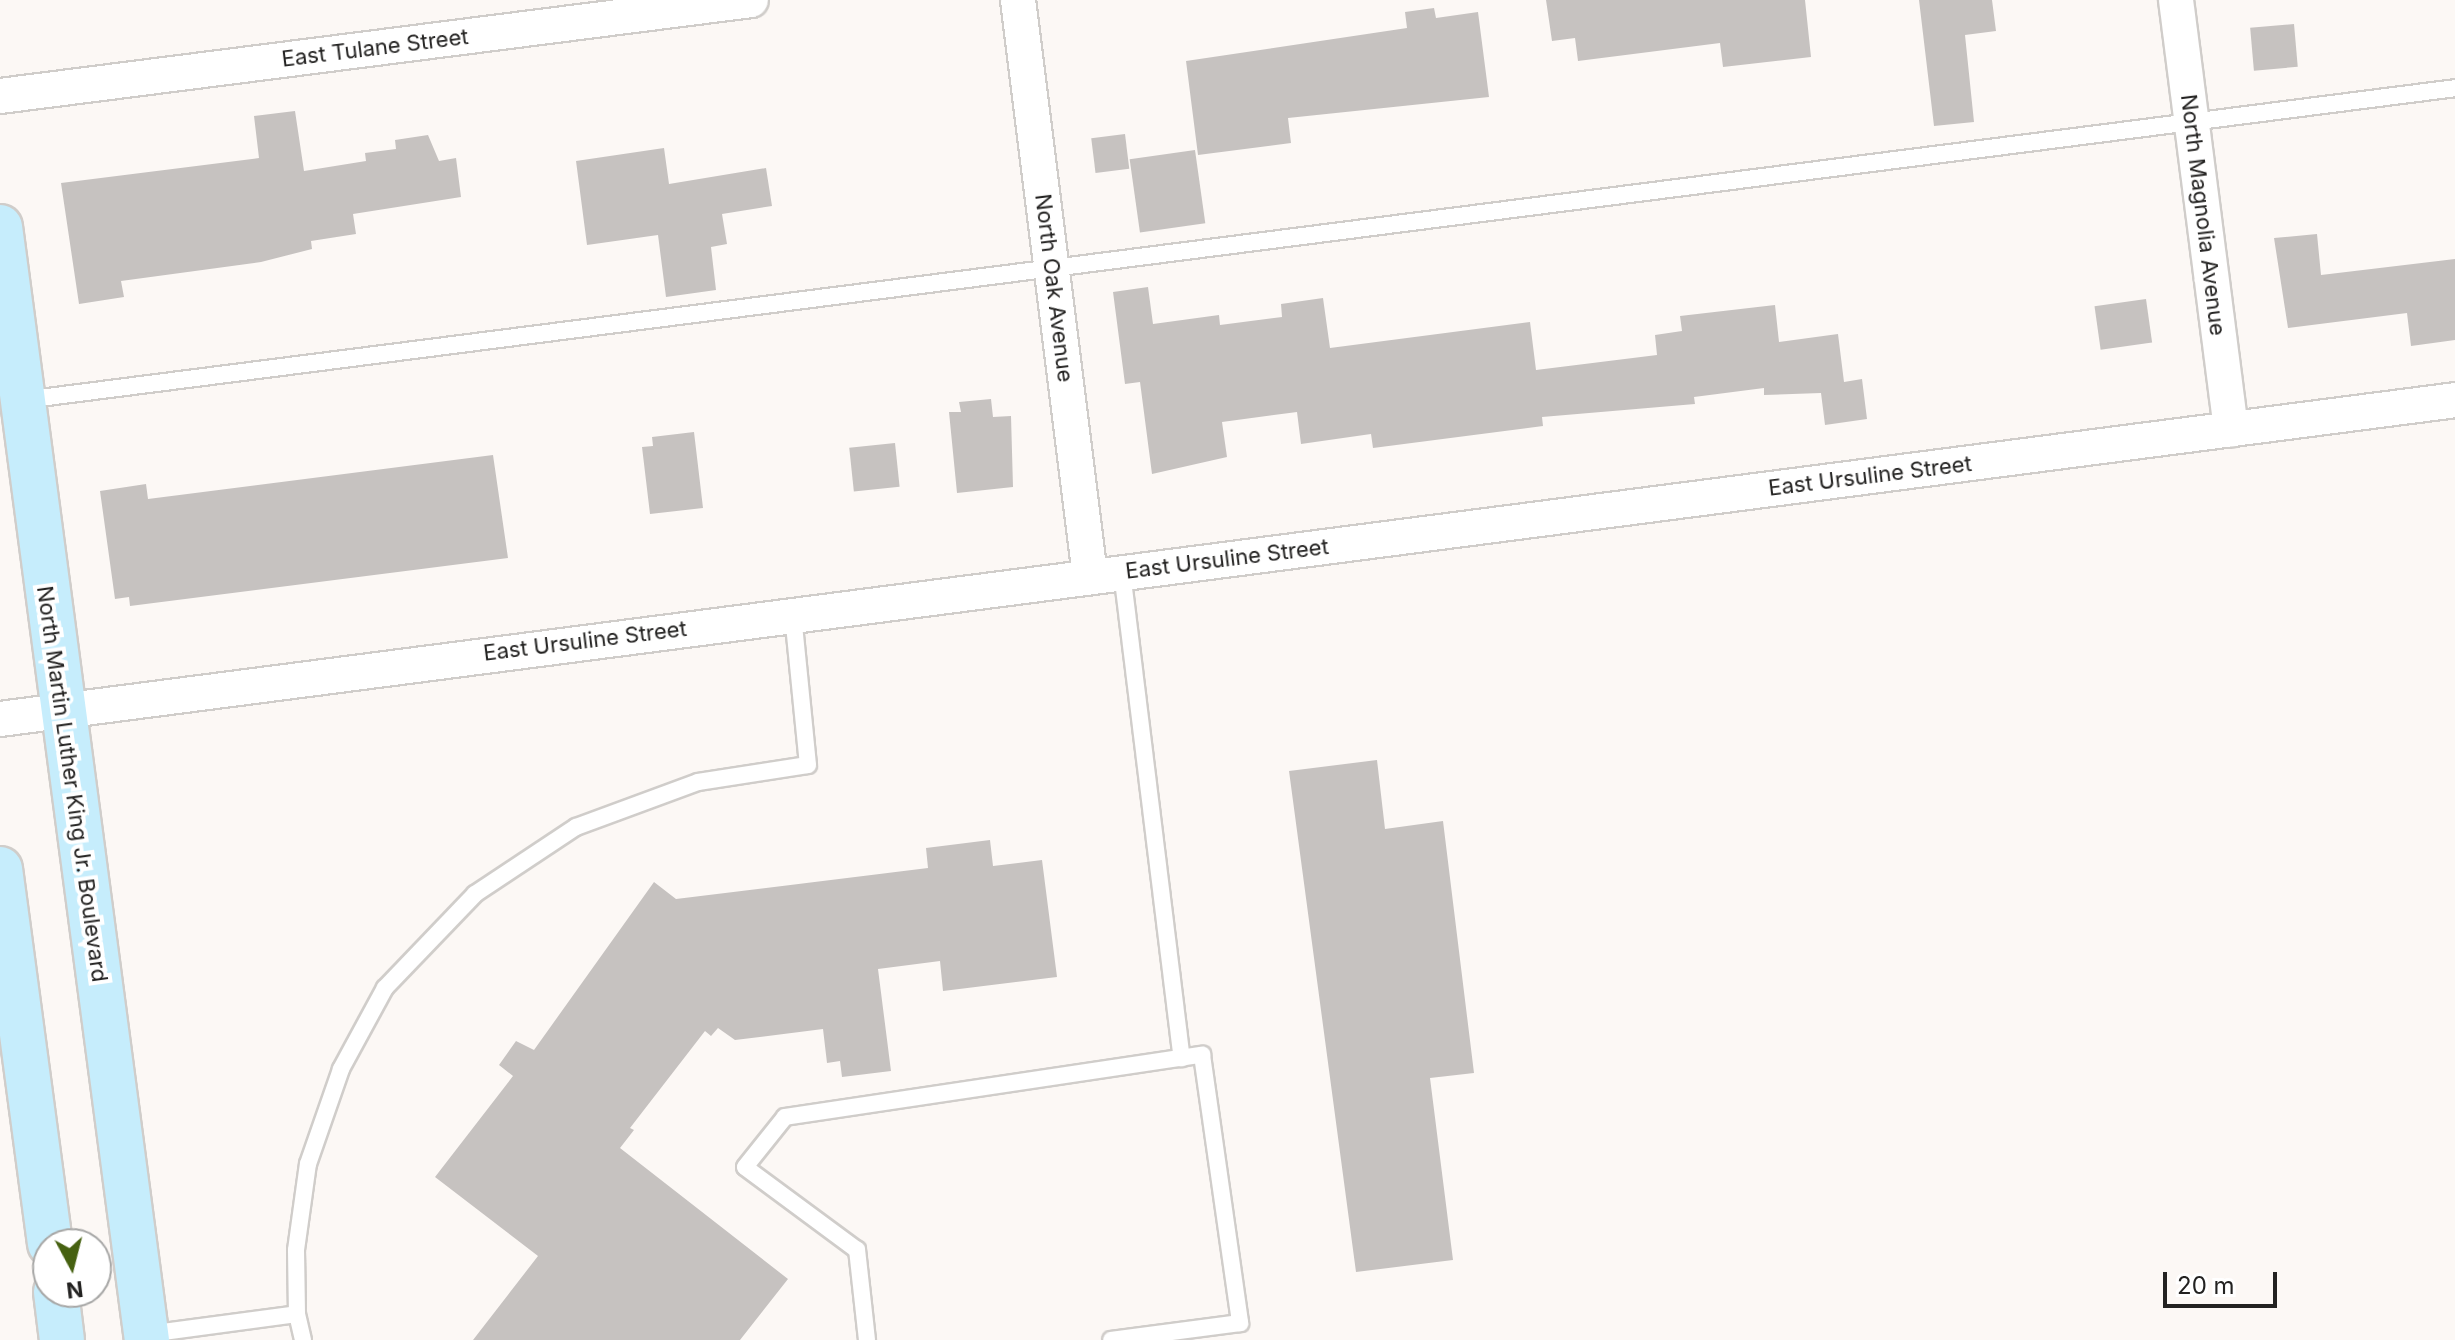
<!DOCTYPE html>
<style>
body{margin:0}
#map{position:relative;width:2455px;height:1340px;overflow:hidden;background:#fcf8f5;font-family:Inter,sans-serif}
div>[style]{position:absolute}
[style*='--x']{left:calc(var(--x)*1px);top:calc(var(--y)*1px);width:calc(var(--w)*1px);rotate:calc(var(--a)*1deg)}
.building>*{inset:0;background:#c6c2c0;transform-origin:0 0}
.roads{filter:drop-shadow(2px 0 #d0cdca) drop-shadow(-2px 0 #d0cdca) drop-shadow(0 2px #d0cdca) drop-shadow(0 -2px #d0cdca)}
.service>*{height:16px;margin:-8px;padding:0 8px;transform-origin:8px;border-radius:8px;background:#fff}
.minor>*{height:34px;margin:-17px;padding:0 17px;transform-origin:17px;border-radius:17px;background:#fff}
.secondary>*{height:44px;margin:-22px;padding:0 22px;transform-origin:22px;border-radius:22px;background:#c6edfc}
span{translate:-50% -50%;white-space:nowrap;text-align:center;line-height:1.15;-webkit-text-stroke:8px #fff;paint-order:stroke}
.street-label{font-size:22px;color:#232221}
.north{position:absolute;left:32px;top:1228px;width:80px;height:80px;box-sizing:border-box;background:#fff;border:2px solid #a7a7a6;border-radius:50%;rotate:173deg;font-size:22px;font-weight:700;line-height:32px;text-align:center;color:#232221}
.north::after{content:'';display:block;margin:auto;width:28px;height:36px;background:#466111;clip-path:polygon(50% 0,100% 100%,50% 72%,0 100%)}
.scale{position:absolute;left:2163px;top:1272px;width:114px;height:36px;box-sizing:border-box;border:4px solid #232221;border-top:0;padding-left:10px;font-size:24px;line-height:28px;white-space:nowrap;color:#232221;-webkit-text-stroke:6px #fff;paint-order:stroke}
</style>
<div id="map">
<div class="building">
<i style="clip-path:polygon(1546px 0,1805px 0,1811px 57px,1723px 67px,1720px 43px,1578px 61px,1575px 38px,1552px 41px)"></i>
<i style="clip-path:polygon(1919px 0,1992px 0,1996px 31px,1965px 35px,1974px 122px,1934px 126px)"></i>
<i style="clip-path:polygon(1434px 8px,1436px 18px,1478px 12px,1489px 97px,1288px 118px,1291px 143px,1198px 155px,1186px 61px,1407px 28px,1405px 12px)"></i>
<i style="left:2294px;top:24px;width:43px;height:44px;rotate:85deg"></i>
<i style="clip-path:polygon(295px 111px,304px 171px,366px 161px,365px 153px,396px 149px,395px 140px,428px 135px,439px 161px,456px 158px,461px 197px,353px 214px,356px 234px,311px 241px,312px 249px,261px 262px,121px 281px,124px 297px,79px 304px,61px 183px,259px 158px,254px 116px)"></i>
<i style="left:1125px;top:134px;width:35px;height:34px;rotate:83deg"></i>
<i style="clip-path:polygon(664px 148px,669px 184px,766px 168px,772px 206px,722px 214px,727px 244px,711px 247px,716px 290px,666px 297px,658px 235px,587px 245px,576px 161px)"></i>
<i style="left:1195px;top:150px;width:74px;height:66px;rotate:82deg"></i>
<i style="clip-path:polygon(2317px 234px,2321px 275px,2455px 259px,2455px 340px,2411px 346px,2407px 313px,2288px 328px,2274px 238px)"></i>
<i style="clip-path:polygon(1148px 287px,1153px 324px,1219px 315px,1220px 325px,1282px 317px,1281px 304px,1323px 298px,1330px 348px,1530px 322px,1536px 370px,1657px 355px,1655px 335px,1682px 331px,1680px 316px,1775px 305px,1779px 342px,1838px 334px,1844px 382px,1862px 379px,1867px 419px,1825px 425px,1821px 393px,1764px 395px,1764px 388px,1694px 397px,1695px 404px,1542px 417px,1543px 426px,1373px 448px,1371px 434px,1301px 444px,1297px 412px,1222px 422px,1227px 457px,1152px 474px,1140px 382px,1125px 384px,1113px 292px)"></i>
<i style="left:2146px;top:299px;width:44px;height:52px;rotate:82deg"></i>
<i style="clip-path:polygon(991px 399px,993px 417px,1011px 416px,1013px 487px,957px 493px,949px 412px,961px 412px,959px 402px)"></i>
<i style="clip-path:polygon(694px 432px,703px 508px,650px 514px,642px 447px,653px 446px,652px 437px)"></i>
<i style="left:895px;top:443px;width:44px;height:46px;rotate:84deg"></i>
<i style="clip-path:polygon(493px 455px,508px 558px,130px 606px,129px 597px,115px 599px,100px 491px,146px 484px,148px 499px)"></i>
<i style="clip-path:polygon(1377px 760px,1385px 829px,1443px 821px,1474px 1073px,1430px 1078px,1453px 1260px,1356px 1272px,1289px 771px)"></i>
<i style="clip-path:polygon(990px 840px,993px 866px,1042px 860px,1057px 977px,943px 991px,940px 961px,878px 969px,891px 1071px,842px 1077px,840px 1061px,827px 1063px,823px 1029px,735px 1040px,718px 1028px,711px 1036px,705px 1031px,630px 1128px,634px 1130px,620px 1148px,788px 1279px,740px 1340px,473px 1340px,538px 1256px,435px 1177px,513px 1076px,499px 1065px,516px 1041px,534px 1050px,654px 882px,676px 899px,928px 868px,926px 848px)"></i>
</div>
<div class="roads">
<div class="service">
<i style="--x:24;--y:400;--w:2451;--a:-7.31"></i>
<i style="--x:1122;--y:572;--w:490;--a:83"></i>
<i style="--x:297;--y:1314;--w:64;--a:-90.9"></i>
<i style="--x:296;--y:1250;--w:87;--a:-82.1"></i>
<i style="--x:308;--y:1164;--w:101;--a:-70.8"></i>
<i style="--x:341;--y:1069;--w:92;--a:-61.5"></i>
<i style="--x:385;--y:988;--w:130;--a:-46.2"></i>
<i style="--x:475;--y:894;--w:121;--a:-33.6"></i>
<i style="--x:576;--y:827;--w:130;--a:-20.2"></i>
<i style="--x:698;--y:782;--w:111;--a:-8.8"></i>
<i style="--x:808;--y:765;--w:151;--a:-95.7"></i>
<i style="--x:148;--y:1334;--w:150;--a:-7.6"></i>
<i style="--x:297;--y:1314;--w:27;--a:77"></i>
<i style="--x:867;--y:1340;--w:91;--a:-96.3"></i>
<i style="--x:857;--y:1250;--w:139;--a:-143.5"></i>
<i style="--x:745;--y:1167;--w:64;--a:-51.3"></i>
<i style="--x:785;--y:1117;--w:422;--a:-8.5"></i>
<i style="--x:1202;--y:1055;--w:271;--a:81.9"></i>
<i style="--x:1240;--y:1323;--w:130;--a:172.5"></i>
</div>
<div class="minor">
<i style="--x:1018;--y:0;--w:580;--a:82.87"></i>
<i style="--x:2176;--y:0;--w:433;--a:82.7"></i>
<i style="--x:0;--y:96;--w:757;--a:-7.28"></i>
<i style="--x:0;--y:719;--w:2476;--a:-7.4"></i>
</div>
<div class="secondary">
<i style="--x:0;--y:227;--w:1123;--a:82.48"></i>
<i style="--x:0;--y:869;--w:378;--a:82.4"></i>
<i style="--x:56;--y:1292;--w:48;--a:82.9"></i>
</div>
</div>
<div class="street-label">
<span style="left:375px;top:48px;rotate:-7deg">East Tulane Street</span>
<span style="left:2203px;top:215px;rotate:83deg">North Magnolia Avenue</span>
<span style="left:1054px;top:288px;rotate:83deg">North Oak Avenue</span>
<span style="left:1870px;top:476px;rotate:-7deg">East Ursuline Street</span>
<span style="left:1227px;top:559px;rotate:-7deg">East Ursuline Street</span>
<span style="left:585px;top:641px;rotate:-7deg">East Ursuline Street</span>
<span style="left:72px;top:784px;rotate:82deg">North Martin Luther King Jr. Boulevard</span>
</div>
<div class="north">N</div>
<div class="scale">20 m</div>
</div>
